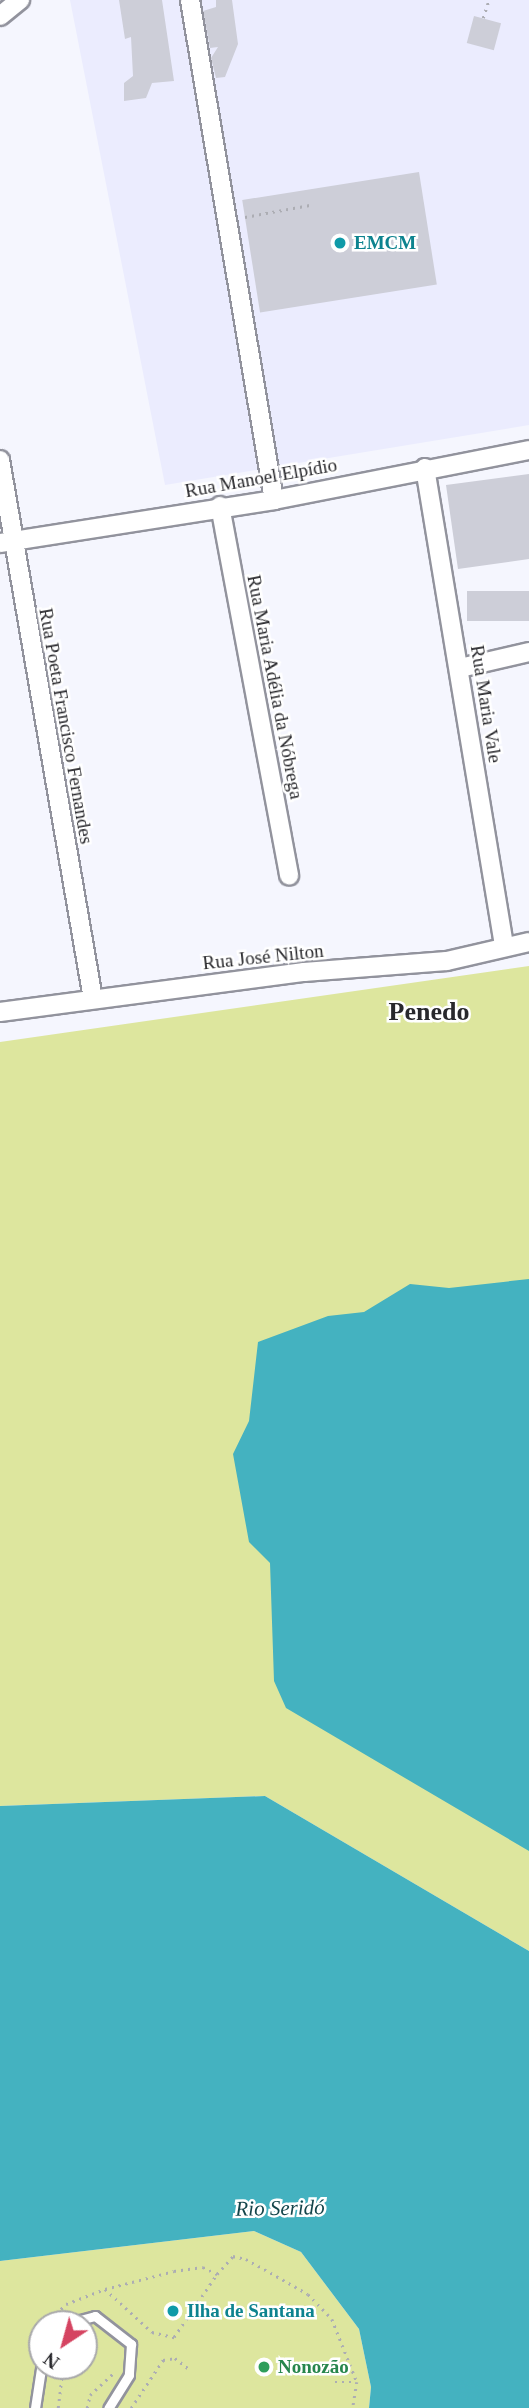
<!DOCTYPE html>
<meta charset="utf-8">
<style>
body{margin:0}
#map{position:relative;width:529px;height:2408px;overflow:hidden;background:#f5f6fe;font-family:Georgia,serif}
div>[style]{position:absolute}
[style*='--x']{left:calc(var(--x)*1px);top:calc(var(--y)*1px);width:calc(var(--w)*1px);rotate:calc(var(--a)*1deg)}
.built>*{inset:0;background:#ebecfe}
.green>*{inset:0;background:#dde69e}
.water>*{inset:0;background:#44b2c0}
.building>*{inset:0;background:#cdced8;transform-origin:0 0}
.path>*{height:2.5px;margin-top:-1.25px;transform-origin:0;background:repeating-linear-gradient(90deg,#acadb3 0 2px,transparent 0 7px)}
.roads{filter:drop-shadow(2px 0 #92939d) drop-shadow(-2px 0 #92939d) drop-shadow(0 2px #92939d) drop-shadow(0 -2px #92939d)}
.lane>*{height:9px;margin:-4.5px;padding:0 4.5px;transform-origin:4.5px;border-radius:4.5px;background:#fff}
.street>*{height:18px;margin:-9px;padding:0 9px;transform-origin:9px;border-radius:9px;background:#fff}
.dots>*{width:19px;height:19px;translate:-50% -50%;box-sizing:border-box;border:4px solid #fff;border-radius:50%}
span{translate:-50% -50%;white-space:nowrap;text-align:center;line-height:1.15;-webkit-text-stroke:5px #fff;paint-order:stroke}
.culture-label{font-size:19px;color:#0d838f;font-weight:700}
.left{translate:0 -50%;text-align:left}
.street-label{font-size:19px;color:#28282c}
.leisure-label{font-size:19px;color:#27864d;font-weight:700}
.water-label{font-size:21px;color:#14454b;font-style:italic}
.district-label{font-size:26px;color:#28282c;font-weight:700}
.north{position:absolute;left:28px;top:2310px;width:70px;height:70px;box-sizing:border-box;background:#fff;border:2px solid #a9a9ab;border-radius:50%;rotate:216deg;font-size:19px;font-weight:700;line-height:28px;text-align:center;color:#28282c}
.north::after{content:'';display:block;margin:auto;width:24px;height:32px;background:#d54461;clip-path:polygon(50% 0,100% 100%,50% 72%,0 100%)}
</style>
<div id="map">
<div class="built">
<i style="clip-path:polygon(70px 0,529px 0,529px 425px,165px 485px)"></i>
</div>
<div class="green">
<i style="clip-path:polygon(529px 966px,529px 1951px,265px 1796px,0 1806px,0 1042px)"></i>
<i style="clip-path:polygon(evenodd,254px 2231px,301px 2252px,359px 2329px,371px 2387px,369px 2408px,0 2408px,0 2261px,254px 2231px,42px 2324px,84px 2324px,84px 2366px,42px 2366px,42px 2324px)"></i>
</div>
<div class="water">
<i style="clip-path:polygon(529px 1279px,529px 1851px,286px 1708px,274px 1681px,270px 1563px,249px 1542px,233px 1454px,249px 1421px,258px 1342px,328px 1316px,364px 1312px,410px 1284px,449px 1288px)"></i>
<i style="clip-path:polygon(265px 1796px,529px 1951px,529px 2408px,369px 2408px,371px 2387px,359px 2329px,301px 2252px,254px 2231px,0 2261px,0 1806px)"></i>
</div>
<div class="building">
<i style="clip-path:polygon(119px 0,162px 0,174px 81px,152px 83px,146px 98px,124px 101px,124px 83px,133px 76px,131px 37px,125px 39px)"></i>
<i style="clip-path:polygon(216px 0,232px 0,238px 44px,225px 77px,216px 78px,211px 58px,218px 47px,210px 48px,203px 11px,216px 7px)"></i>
<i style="left:474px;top:16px;width:28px;height:28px;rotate:15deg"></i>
<i style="left:419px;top:172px;width:114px;height:179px;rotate:81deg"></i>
<i style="clip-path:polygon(529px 474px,529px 559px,458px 569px,446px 485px)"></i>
<i style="left:529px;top:591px;width:30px;height:62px;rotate:90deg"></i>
</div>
<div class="path">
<i style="--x:483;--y:18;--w:19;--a:-72"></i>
<i style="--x:245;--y:217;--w:66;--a:-10.5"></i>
<i style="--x:105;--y:2289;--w:64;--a:42.5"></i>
<i style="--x:152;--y:2332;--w:23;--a:13"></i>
<i style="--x:174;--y:2337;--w:76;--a:-55.7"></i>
<i style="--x:46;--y:2324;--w:28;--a:-45"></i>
<i style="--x:66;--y:2304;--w:42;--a:-21"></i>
<i style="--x:105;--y:2289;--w:71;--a:-14.6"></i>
<i style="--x:174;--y:2271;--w:29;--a:-8"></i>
<i style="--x:203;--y:2267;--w:16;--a:27"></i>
<i style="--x:217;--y:2274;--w:24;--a:-48"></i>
<i style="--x:233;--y:2256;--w:13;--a:13"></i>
<i style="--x:246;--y:2259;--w:71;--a:29.4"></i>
<i style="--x:308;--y:2294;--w:35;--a:46"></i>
<i style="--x:332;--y:2319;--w:68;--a:68.4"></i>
<i style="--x:357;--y:2382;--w:26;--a:99"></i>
<i style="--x:32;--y:2353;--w:25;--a:-67"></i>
<i style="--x:335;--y:2382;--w:21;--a:0"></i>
<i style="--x:58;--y:2408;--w:42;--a:-83.2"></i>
<i style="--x:87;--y:2408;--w:13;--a:-77"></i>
<i style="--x:90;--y:2395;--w:33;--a:-43"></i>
<i style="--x:131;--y:2408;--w:58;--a:-56.3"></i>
<i style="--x:163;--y:2360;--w:12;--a:-9"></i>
<i style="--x:175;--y:2358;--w:18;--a:38"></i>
</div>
<div class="roads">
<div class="lane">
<i style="--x:65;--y:2324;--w:31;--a:-15"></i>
<i style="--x:95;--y:2316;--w:46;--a:37.9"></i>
<i style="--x:131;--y:2344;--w:31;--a:94"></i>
<i style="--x:129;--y:2375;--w:39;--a:122"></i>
<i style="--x:35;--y:2408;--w:47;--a:-81.3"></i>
</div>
<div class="street">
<i style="--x:190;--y:0;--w:507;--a:80.46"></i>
<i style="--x:0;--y:16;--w:26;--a:-39"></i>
<i style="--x:0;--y:460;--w:547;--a:80.21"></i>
<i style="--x:425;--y:468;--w:485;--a:80.6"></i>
<i style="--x:220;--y:506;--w:376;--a:79.4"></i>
<i style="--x:0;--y:543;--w:277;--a:-8.9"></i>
<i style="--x:274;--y:500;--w:260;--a:-11.1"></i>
<i style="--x:460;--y:668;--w:71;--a:-13.1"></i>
<i style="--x:0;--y:1012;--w:307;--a:-7.5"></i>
<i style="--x:304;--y:972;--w:143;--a:-4.4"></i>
<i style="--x:447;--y:961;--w:84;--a:-13"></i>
</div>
</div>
<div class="dots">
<i style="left:340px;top:243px;background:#0f9aa8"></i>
<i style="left:173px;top:2311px;background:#0f9aa8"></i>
<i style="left:264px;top:2367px;background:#2e9e5b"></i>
</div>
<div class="culture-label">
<span class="left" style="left:354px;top:243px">EMCM</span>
<span class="left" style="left:187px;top:2311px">Ilha de Santana</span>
</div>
<div class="street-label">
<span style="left:261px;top:478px;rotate:-10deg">Rua Manoel Elpídio</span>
<span style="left:275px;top:687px;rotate:79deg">Rua Maria Adélia da Nóbrega</span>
<span style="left:486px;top:704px;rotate:81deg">Rua Maria Vale</span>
<span style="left:66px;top:726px;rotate:80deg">Rua Poeta Francisco Fernandes</span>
<span style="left:263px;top:957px;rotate:-6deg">Rua José Nilton</span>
</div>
<div class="leisure-label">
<span class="left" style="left:278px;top:2367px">Nonozão</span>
</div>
<div class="water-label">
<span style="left:280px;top:2208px;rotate:-1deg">Rio Seridó</span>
</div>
<div class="district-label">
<span style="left:429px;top:1012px">Penedo</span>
</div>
<div class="north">N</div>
</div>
